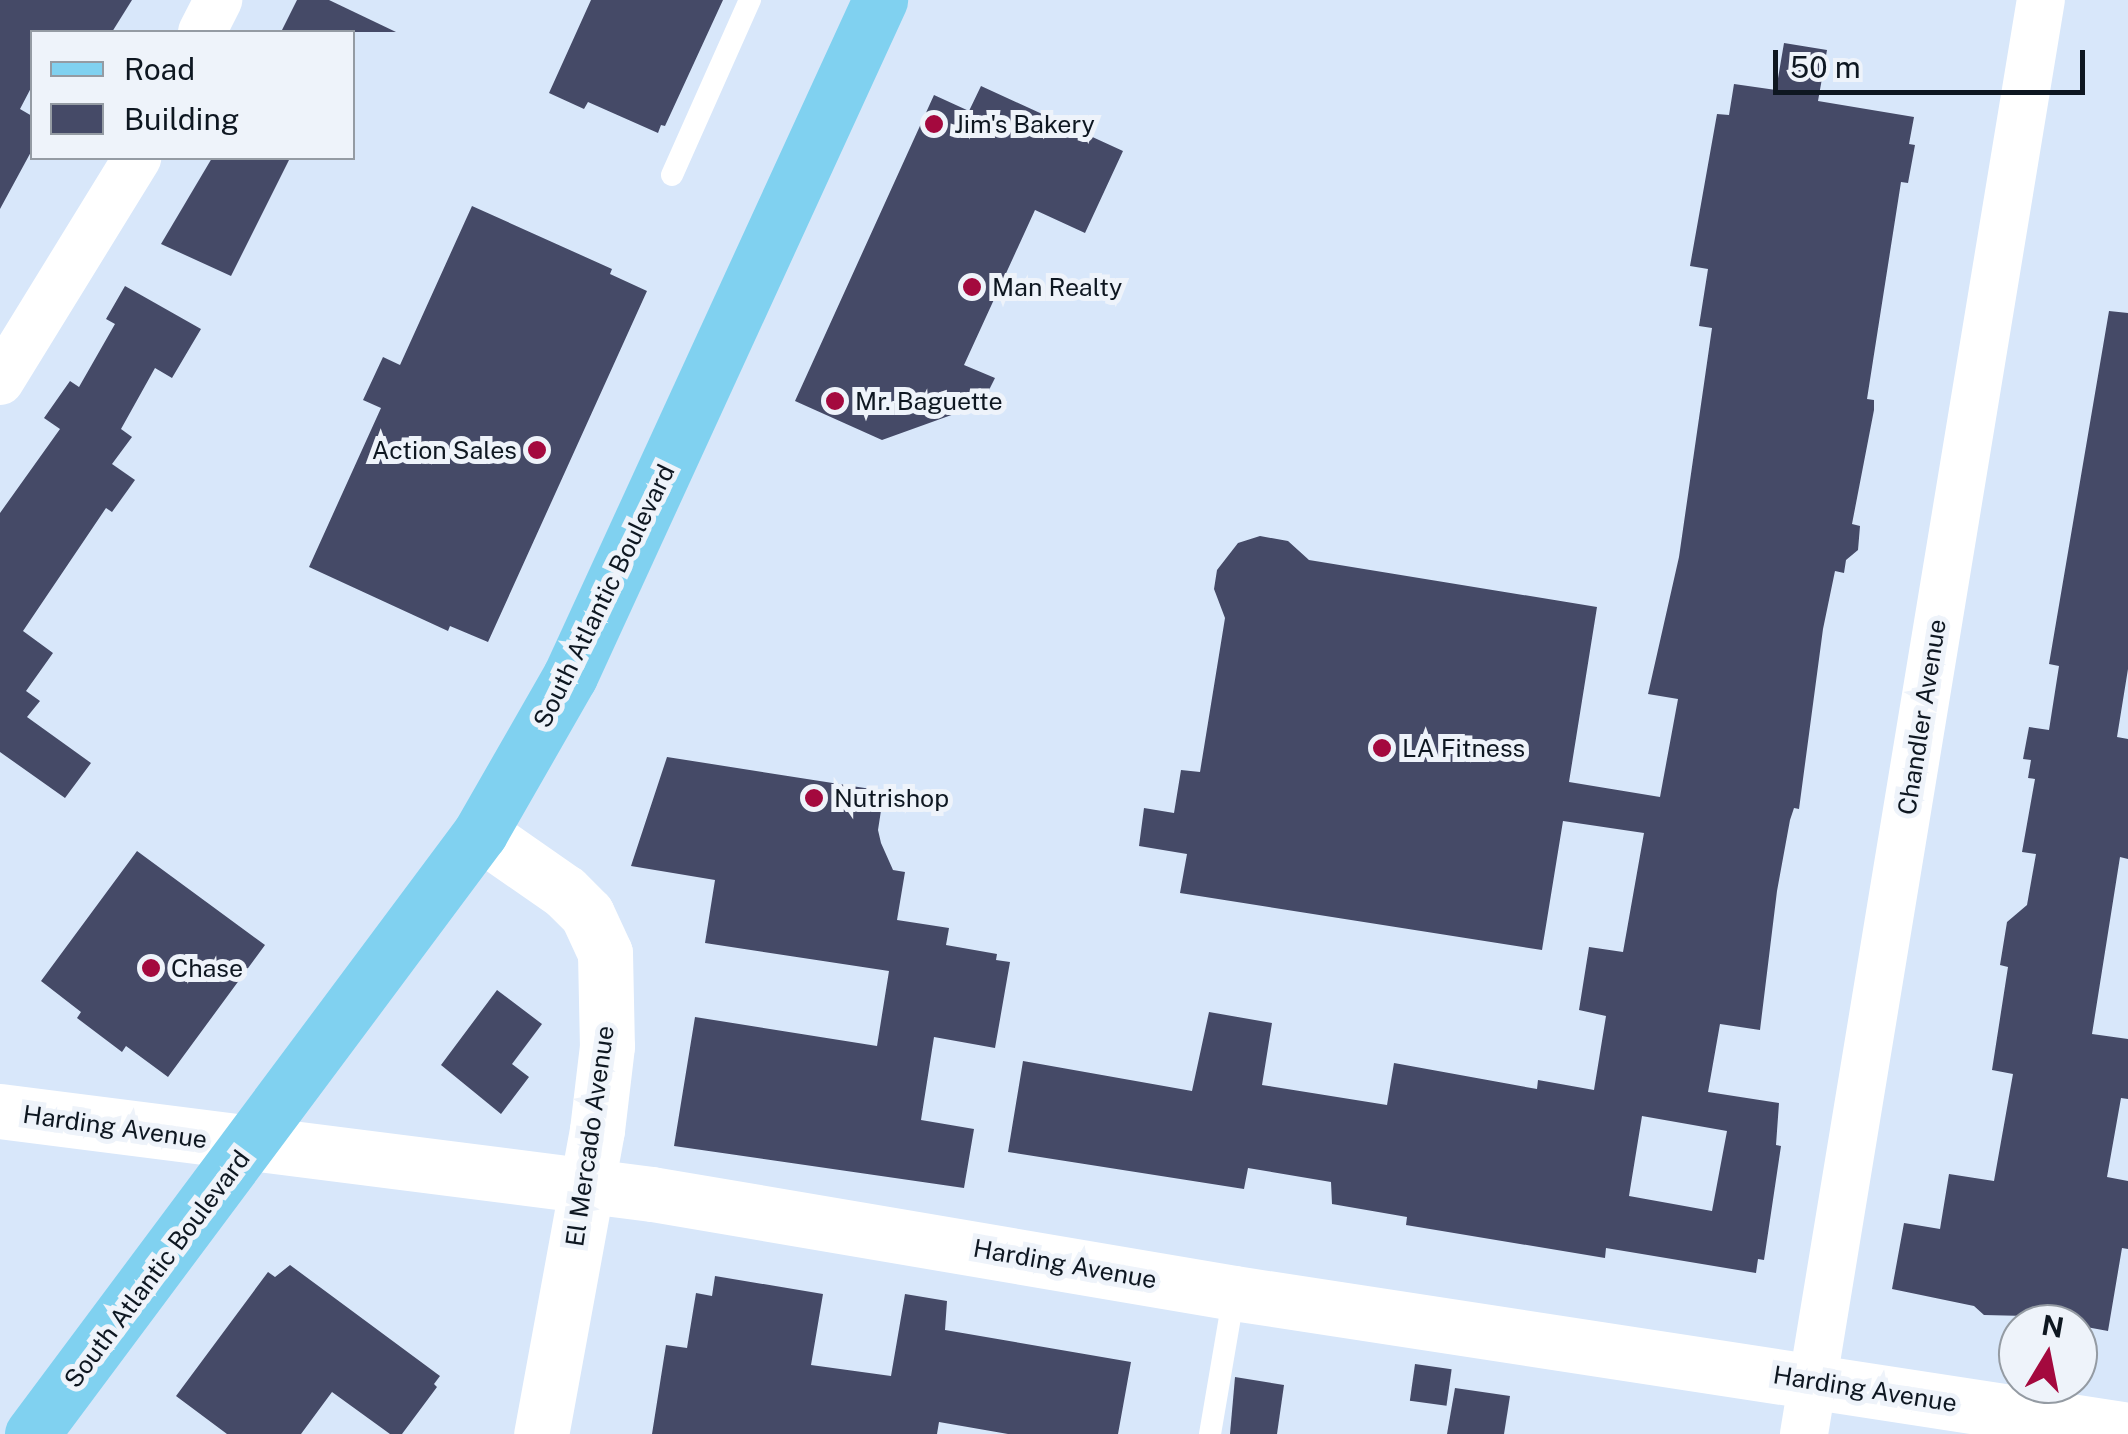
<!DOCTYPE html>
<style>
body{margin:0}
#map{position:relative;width:2128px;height:1434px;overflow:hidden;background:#d8e7fa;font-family:"Public Sans",sans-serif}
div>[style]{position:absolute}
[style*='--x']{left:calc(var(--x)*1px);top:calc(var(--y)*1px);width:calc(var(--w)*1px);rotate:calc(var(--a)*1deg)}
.building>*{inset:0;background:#454a67;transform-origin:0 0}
.lane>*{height:22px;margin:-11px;padding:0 11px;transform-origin:11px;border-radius:11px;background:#fff}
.street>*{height:48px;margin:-24px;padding:0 24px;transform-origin:24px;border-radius:24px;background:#fff}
.secondary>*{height:55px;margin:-27.5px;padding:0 27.5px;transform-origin:27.5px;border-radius:27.5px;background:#fff}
.primary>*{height:55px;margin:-27.5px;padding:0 27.5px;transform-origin:27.5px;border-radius:27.5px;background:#80d1f0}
.dots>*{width:28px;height:28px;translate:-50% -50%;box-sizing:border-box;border:5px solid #eef3fa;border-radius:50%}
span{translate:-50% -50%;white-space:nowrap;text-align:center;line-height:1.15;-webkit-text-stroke:10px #eef3fa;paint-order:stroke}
.poi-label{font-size:25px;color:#0e1721}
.left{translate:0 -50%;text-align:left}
.right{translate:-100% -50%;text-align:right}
.street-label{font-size:25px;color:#0e1721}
.legend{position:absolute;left:30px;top:30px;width:325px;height:130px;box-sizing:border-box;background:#eef3fa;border:2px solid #949ba3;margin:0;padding:12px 18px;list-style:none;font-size:30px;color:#0e1721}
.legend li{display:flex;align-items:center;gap:20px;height:50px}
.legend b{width:50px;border:2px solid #949ba3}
.north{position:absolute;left:1998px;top:1304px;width:100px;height:100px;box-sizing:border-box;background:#eef3fa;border:2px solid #949ba3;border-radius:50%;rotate:10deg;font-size:28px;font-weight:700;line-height:40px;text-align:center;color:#0e1721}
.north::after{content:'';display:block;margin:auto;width:35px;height:45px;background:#a4093e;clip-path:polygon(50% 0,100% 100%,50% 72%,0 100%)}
.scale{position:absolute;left:1773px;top:50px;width:312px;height:45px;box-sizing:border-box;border:5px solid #0e1721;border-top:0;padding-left:12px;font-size:30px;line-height:35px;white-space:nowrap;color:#0e1721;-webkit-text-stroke:8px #eef3fa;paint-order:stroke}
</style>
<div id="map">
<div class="building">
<i style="clip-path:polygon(0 0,132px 0,112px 32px,32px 32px,32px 86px,20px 109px,32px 116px,32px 150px,0 209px)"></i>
<i style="clip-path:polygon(297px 0,329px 0,396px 32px,281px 32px)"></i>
<i style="clip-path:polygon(591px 0,723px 0,665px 126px,661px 125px,658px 133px,588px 102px,584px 109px,549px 93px)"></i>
<i style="clip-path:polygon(evenodd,1784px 43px,1827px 50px,1818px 101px,1914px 117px,1909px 144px,1915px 145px,1908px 183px,1901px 182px,1867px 399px,1874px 400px,1874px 410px,1852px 524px,1860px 526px,1858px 550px,1846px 560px,1844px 573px,1835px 571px,1823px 629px,1799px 809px,1794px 808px,1790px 820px,1777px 891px,1760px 1030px,1720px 1024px,1708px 1092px,1779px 1103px,1776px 1145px,1781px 1146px,1764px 1260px,1758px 1259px,1756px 1273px,1606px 1248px,1605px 1258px,1406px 1225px,1407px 1217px,1332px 1204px,1331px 1182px,1248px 1168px,1244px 1189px,1008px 1152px,1023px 1061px,1192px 1091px,1209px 1012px,1272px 1023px,1262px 1085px,1387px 1105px,1394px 1063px,1537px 1089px,1538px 1080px,1594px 1090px,1606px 1016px,1579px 1010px,1589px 947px,1623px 952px,1644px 833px,1563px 821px,1542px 950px,1180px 893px,1187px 854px,1139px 846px,1144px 808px,1174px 813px,1181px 770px,1200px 772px,1225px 618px,1214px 589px,1217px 570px,1238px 543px,1260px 536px,1288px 541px,1309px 560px,1597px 607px,1569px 782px,1660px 797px,1678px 699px,1648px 694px,1679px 557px,1712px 328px,1699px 326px,1708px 269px,1690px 266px,1717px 114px,1729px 115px,1734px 84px,1776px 90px,1784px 43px,1642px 1116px,1727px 1131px,1712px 1211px,1629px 1196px,1642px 1116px)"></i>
<i style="clip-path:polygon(981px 86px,1123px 151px,1085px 233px,1035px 210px,964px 365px,995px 378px,982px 404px,882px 440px,795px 401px,934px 95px,969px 111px)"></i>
<i style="clip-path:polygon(212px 158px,290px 158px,231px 276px,161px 244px)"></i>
<i style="clip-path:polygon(472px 206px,612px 269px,610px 274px,647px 291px,488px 642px,450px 626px,448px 631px,309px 567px,381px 408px,363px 400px,383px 357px,400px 365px)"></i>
<i style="clip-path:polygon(125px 286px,201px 329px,172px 378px,155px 368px,121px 429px,132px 437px,112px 464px,135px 480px,112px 512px,106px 508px,23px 631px,53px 653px,26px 691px,40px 701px,27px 717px,91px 763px,65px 798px,0 752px,0 513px,60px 429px,44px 418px,70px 381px,79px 387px,115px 324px,106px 319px)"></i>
<i style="clip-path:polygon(2109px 311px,2128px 313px,2128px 669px,2117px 737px,2128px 739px,2128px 859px,2120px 857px,2092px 1034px,2128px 1039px,2128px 1099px,2121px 1098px,2107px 1177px,2128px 1181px,2128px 1249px,2122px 1248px,2108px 1331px,2026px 1316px,1984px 1315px,1974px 1306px,1892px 1289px,1904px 1223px,1940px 1229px,1949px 1174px,1994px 1181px,2013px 1074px,1992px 1070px,2008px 967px,2000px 965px,2007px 922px,2027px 905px,2036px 854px,2022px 852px,2035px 779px,2028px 778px,2031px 760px,2023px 759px,2029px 727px,2049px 730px,2059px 666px,2049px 664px)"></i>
<i style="clip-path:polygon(667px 757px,884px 791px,878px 830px,881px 843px,893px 870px,905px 872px,897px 920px,949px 928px,946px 945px,997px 954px,996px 960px,1010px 962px,995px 1048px,934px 1037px,921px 1120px,974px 1129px,964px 1188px,674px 1146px,695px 1017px,877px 1046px,889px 971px,705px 943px,715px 880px,631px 866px)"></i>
<i style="clip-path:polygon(137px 851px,265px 945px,168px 1077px,126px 1046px,122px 1052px,77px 1018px,81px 1012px,41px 981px)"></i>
<i style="clip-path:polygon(497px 990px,542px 1024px,512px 1064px,529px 1077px,501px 1114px,441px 1065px)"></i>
<i style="clip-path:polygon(290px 1265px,440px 1376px,434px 1384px,437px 1387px,402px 1434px,390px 1434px,332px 1392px,301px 1434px,227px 1434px,176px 1396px,268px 1272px,275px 1277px)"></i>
<i style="clip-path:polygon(715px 1276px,823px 1294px,811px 1365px,891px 1376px,905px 1294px,947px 1301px,945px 1330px,1131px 1362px,1118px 1434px,1008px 1434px,939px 1422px,937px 1434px,652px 1434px,666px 1345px,687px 1348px,696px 1293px,712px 1296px)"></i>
<i style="left:1415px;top:1364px;width:37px;height:37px;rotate:8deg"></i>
<i style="clip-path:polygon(1235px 1377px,1284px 1385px,1277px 1434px,1230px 1434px)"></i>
<i style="clip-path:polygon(1455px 1388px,1510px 1396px,1504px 1434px,1447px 1434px)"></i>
</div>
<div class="lane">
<i style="--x:672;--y:175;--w:192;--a:-66"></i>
<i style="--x:1210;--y:1434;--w:143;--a:-80.3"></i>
</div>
<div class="street">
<i style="--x:202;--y:32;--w:36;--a:-63"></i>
<i style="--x:0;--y:381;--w:262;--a:-58.4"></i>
<i style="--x:1804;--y:1434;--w:1453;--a:-80.62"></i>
</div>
<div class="secondary">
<i style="--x:480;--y:833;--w:103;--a:34.8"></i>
<i style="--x:565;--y:892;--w:31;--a:45"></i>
<i style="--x:587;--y:914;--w:43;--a:65.2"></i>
<i style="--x:605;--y:953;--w:93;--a:88.8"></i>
<i style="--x:607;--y:1046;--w:85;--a:96.8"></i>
<i style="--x:597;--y:1130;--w:309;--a:100.4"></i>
<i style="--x:0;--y:1111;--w:657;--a:7.25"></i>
<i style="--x:652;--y:1194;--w:590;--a:9.65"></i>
<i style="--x:1234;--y:1293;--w:904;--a:8.71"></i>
</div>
<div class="primary">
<i style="--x:32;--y:1434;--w:750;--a:-53.3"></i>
<i style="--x:480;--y:833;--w:181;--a:-60.2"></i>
<i style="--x:570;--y:676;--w:744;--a:-65.36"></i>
</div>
<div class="dots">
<i style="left:934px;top:124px;background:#a4093e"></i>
<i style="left:972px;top:287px;background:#a4093e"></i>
<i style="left:835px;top:401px;background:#a4093e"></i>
<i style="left:537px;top:450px;background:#a4093e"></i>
<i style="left:1382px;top:748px;background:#a4093e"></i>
<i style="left:814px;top:798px;background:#a4093e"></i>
<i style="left:151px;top:968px;background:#a4093e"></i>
</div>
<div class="poi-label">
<span class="left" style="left:954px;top:124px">Jim's Bakery</span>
<span class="left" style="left:992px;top:287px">Man Realty</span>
<span class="left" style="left:855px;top:401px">Mr. Baguette</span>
<span class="right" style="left:517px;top:450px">Action Sales</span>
<span class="left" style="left:1402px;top:748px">LA Fitness</span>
<span class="left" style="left:834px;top:798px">Nutrishop</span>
<span class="left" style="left:171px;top:968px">Chase</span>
</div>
<div class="street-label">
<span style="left:604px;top:596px;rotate:-64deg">South Atlantic Boulevard</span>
<span style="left:1922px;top:717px;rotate:-81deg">Chandler Avenue</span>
<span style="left:115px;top:1127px;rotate:8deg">Harding Avenue</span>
<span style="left:590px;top:1136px;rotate:-82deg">El Mercado Avenue</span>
<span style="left:1065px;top:1264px;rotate:10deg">Harding Avenue</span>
<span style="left:157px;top:1269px;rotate:-53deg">South Atlantic Boulevard</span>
<span style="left:1865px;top:1389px;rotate:9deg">Harding Avenue</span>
</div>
<ul class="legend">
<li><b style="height:12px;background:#80d1f0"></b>Road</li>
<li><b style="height:28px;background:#454a67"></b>Building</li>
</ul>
<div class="north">N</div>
<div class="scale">50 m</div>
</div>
